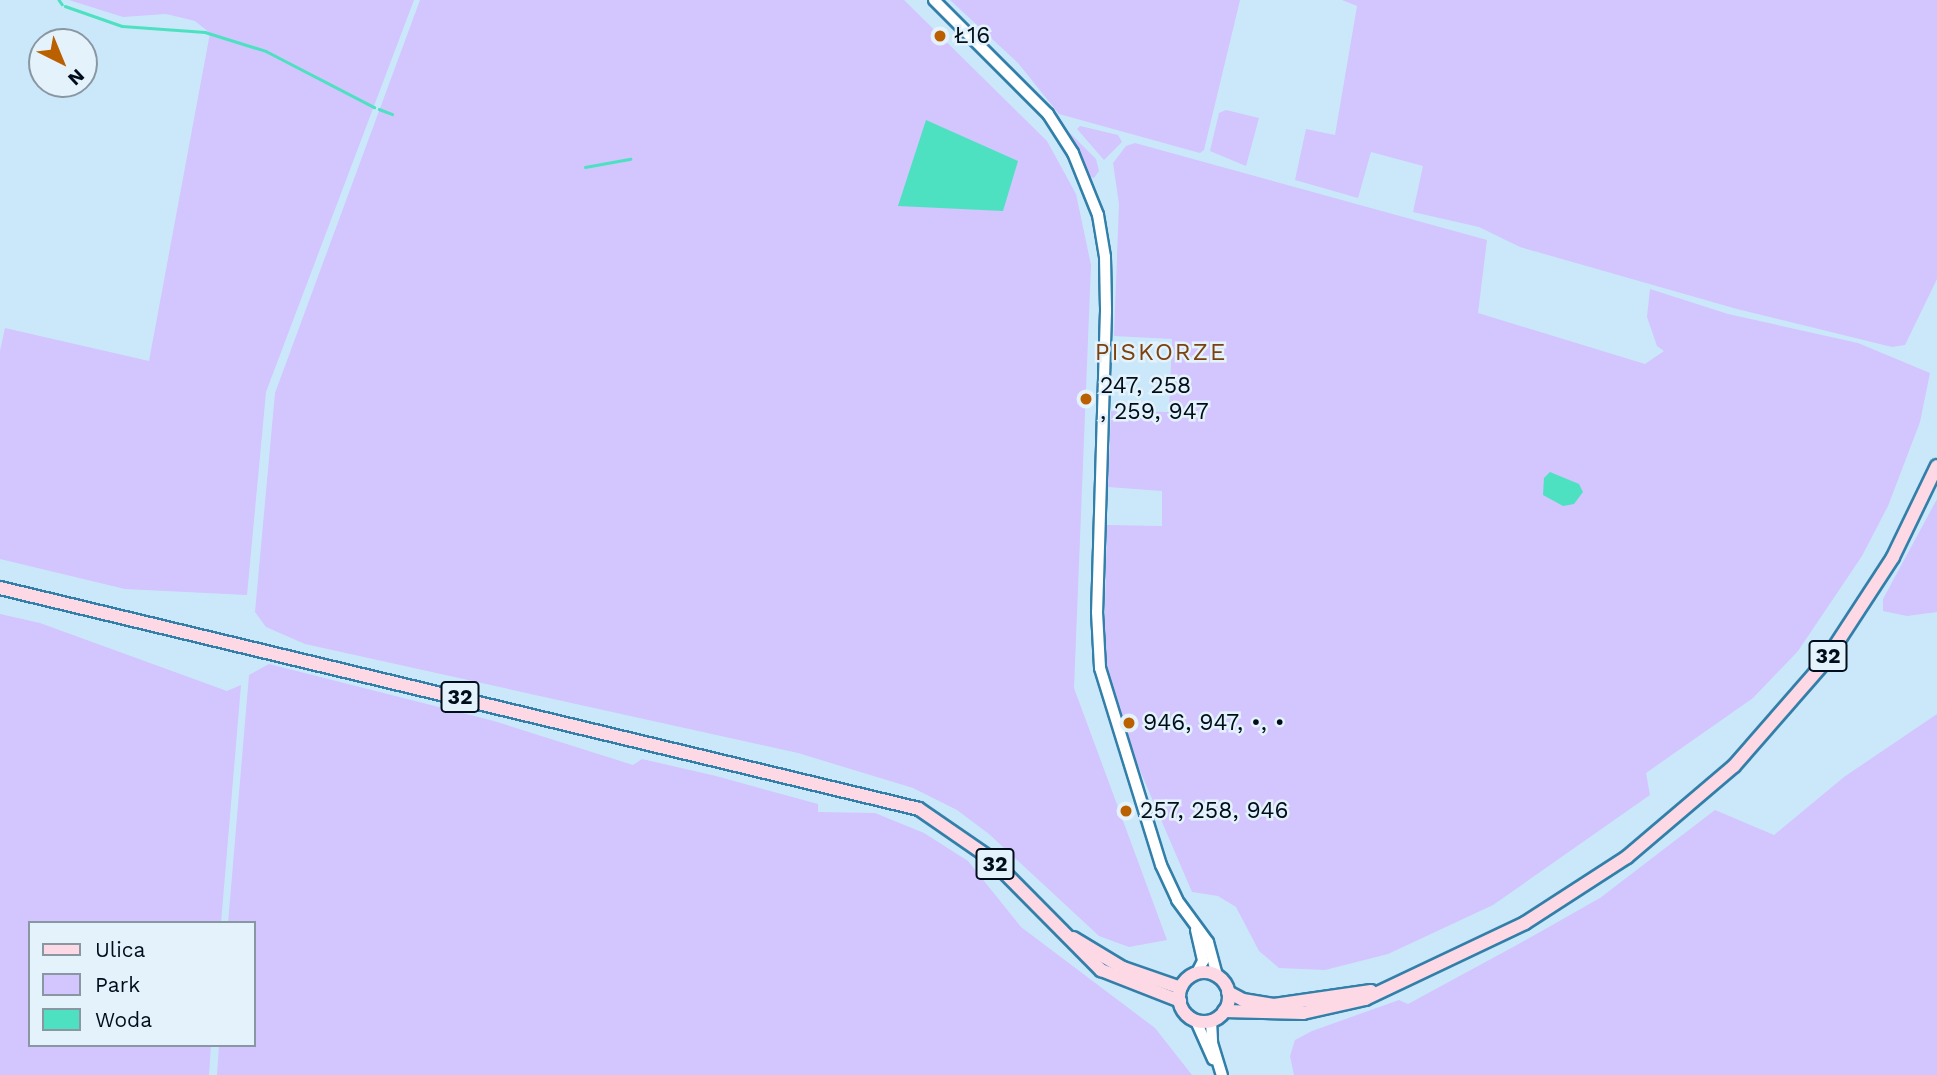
<!DOCTYPE html>
<meta charset="utf-8">
<style>
body{margin:0}
#map{position:relative;width:1937px;height:1075px;overflow:hidden;background:#cbe8fa;font-family:"Work Sans",sans-serif}
div>[style]{position:absolute}
[style*='--x']{left:calc(var(--x)*1px);top:calc(var(--y)*1px);width:calc(var(--w)*1px);rotate:calc(var(--a)*1deg)}
.green>*{inset:0;background:#d3c5fd}
.water>*{inset:0;background:#4de1c2}
.stream>*{height:2.5px;margin:-1.25px;padding:0 1.25px;transform-origin:1.25px;border-radius:1.25px;background:#4de1c2}
.roads{filter:drop-shadow(2px 0 #327fa9) drop-shadow(-2px 0 #327fa9) drop-shadow(0 2px #327fa9) drop-shadow(0 -2px #327fa9)}
.tertiary>*{height:10px;margin:-5px;padding:0 5px;transform-origin:5px;border-radius:5px;background:#fff}
.secondary>*{height:10px;margin:-5px;padding:0 5px;transform-origin:5px;border-radius:5px;background:#fff}
.primary>*{height:12px;margin:-6px;padding:0 6px;transform-origin:6px;border-radius:6px;background:#fdd9e5}
.primary>.ring{margin:-6px;padding:0;box-sizing:content-box;background:none;border:12px solid #fdd9e5;border-radius:50%}
.dots>*{width:19px;height:19px;translate:-50% -50%;box-sizing:border-box;border:4px solid #e4f2fc;border-radius:50%}
span{translate:-50% -50%;white-space:nowrap;text-align:center;line-height:1.15;-webkit-text-stroke:5px #e4f2fc;paint-order:stroke}
.shield-label span{padding:2px 5px;background:#e4f2fc;border:2px solid;border-radius:5px;-webkit-text-stroke-width:0}
.shield-label{font-size:21px;color:#000e1b;font-weight:700}
.poi-label{font-size:23px;color:#000e1b}
.left{translate:0 -50%;text-align:left}
.neighbourhood-label{font-size:24px;color:#7b410e;letter-spacing:2px}
.legend{position:absolute;left:28px;top:921px;width:228px;height:126px;box-sizing:border-box;background:#e4f2fc;border:2px solid #8997a2;margin:0;padding:9px 12px;list-style:none;font-size:21px;color:#000e1b}
.legend li{display:flex;align-items:center;gap:14px;height:35px}
.legend b{width:35px;border:2px solid #8997a2}
.north{position:absolute;left:28px;top:28px;width:70px;height:70px;box-sizing:border-box;background:#e4f2fc;border:2px solid #8997a2;border-radius:50%;rotate:137deg;font-size:19px;font-weight:700;line-height:28px;text-align:center;color:#000e1b}
.north::after{content:'';display:block;margin:auto;width:24px;height:32px;background:#ba6000;clip-path:polygon(50% 0,100% 100%,50% 72%,0 100%)}
</style>
<div id="map">
<div class="green">
<i style="clip-path:polygon(69px 0,414px 0,266px 392px,247px 595px,125px 589px,0 559px,0 351px,5px 328px,149px 361px,210px 33px,195px 21px,166px 14px,123px 17px)"></i>
<i style="clip-path:polygon(420px 0,904px 0,1047px 141px,1076px 194px,1091px 265px,1074px 688px,1167px 940px,1129px 947px,1099px 936px,989px 834px,957px 810px,913px 788px,798px 753px,305px 644px,266px 627px,255px 612px,275px 393px)"></i>
<i style="clip-path:polygon(950px 0,1240px 0,1204px 150px,1200px 153px,1059px 114px,1018px 63px)"></i>
<i style="clip-path:polygon(1342px 0,1937px 0,1937px 279px,1905px 345px,1892px 347px,1737px 309px,1520px 247px,1479px 227px,1413px 212px,1423px 166px,1371px 152px,1358px 198px,1295px 180px,1306px 129px,1335px 135px,1357px 6px)"></i>
<i style="clip-path:polygon(1226px 110px,1259px 118px,1246px 166px,1210px 151px,1219px 113px)"></i>
<i style="clip-path:polygon(1080px 126px,1118px 135px,1122px 142px,1104px 160px,1077px 129px)"></i>
<i style="clip-path:polygon(1069px 132px,1096px 159px,1099px 171px,1094px 178px,1090px 177px)"></i>
<i style="clip-path:polygon(1135px 143px,1487px 240px,1478px 313px,1645px 364px,1664px 351px,1657px 346px,1647px 317px,1650px 289px,1728px 314px,1858px 343px,1930px 373px,1920px 422px,1888px 506px,1862px 556px,1798px 651px,1753px 698px,1646px 773px,1650px 795px,1493px 905px,1388px 954px,1325px 970px,1279px 968px,1259px 951px,1236px 907px,1218px 896px,1192px 892px,1103px 684px,1107px 525px,1162px 526px,1162px 491px,1108px 487px,1111px 411px,1169px 412px,1172px 339px,1114px 336px,1119px 204px,1113px 163px,1126px 146px)"></i>
<i style="clip-path:polygon(1937px 499px,1937px 612px,1907px 616px,1883px 611px,1883px 599px)"></i>
<i style="clip-path:polygon(0 614px,40px 623px,227px 691px,241px 685px,221px 923px,30px 923px,30px 1045px,211px 1045px,209px 1075px,0 1075px)"></i>
<i style="clip-path:polygon(269px 664px,494px 721px,633px 765px,642px 759px,716px 776px,818px 804px,818px 812px,875px 813px,924px 833px,968px 861px,1021px 927px,1155px 1028px,1192px 1075px,217px 1075px,219px 1045px,254px 1045px,254px 923px,228px 923px,249px 675px)"></i>
<i style="clip-path:polygon(1937px 714px,1937px 1075px,1294px 1075px,1290px 1056px,1295px 1040px,1312px 1031px,1399px 1000px,1408px 1004px,1515px 946px,1600px 898px,1715px 810px,1774px 835px,1844px 777px)"></i>
</div>
<div class="water">
<i style="clip-path:polygon(926px 120px,1018px 161px,1003px 211px,898px 206px)"></i>
<i style="clip-path:polygon(1550px 472px,1579px 484px,1583px 492px,1574px 504px,1563px 506px,1543px 495px,1544px 478px)"></i>
</div>
<div class="stream">
<i style="--x:59;--y:0;--w:5;--a:53"></i>
<i style="--x:65;--y:6;--w:60;--a:19.3"></i>
<i style="--x:122;--y:26;--w:83;--a:4.1"></i>
<i style="--x:205;--y:32;--w:64;--a:17.3"></i>
<i style="--x:266;--y:51;--w:122;--a:27.4"></i>
<i style="--x:379;--y:109;--w:14;--a:21"></i>
<i style="--x:585;--y:167;--w:46;--a:-10.1"></i>
</div>
<div class="roads">
<div class="tertiary">
<i style="--x:934;--y:0;--w:161;--a:45"></i>
<i style="--x:1048;--y:114;--w:46;--a:57.3"></i>
<i style="--x:1073;--y:153;--w:67;--a:68"></i>
<i style="--x:1098;--y:215;--w:43;--a:80.5"></i>
<i style="--x:1105;--y:257;--w:54;--a:88.9"></i>
<i style="--x:1106;--y:311;--w:301;--a:91.7"></i>
<i style="--x:1097;--y:612;--w:56;--a:86.9"></i>
<i style="--x:1100;--y:668;--w:206;--a:72.8"></i>
<i style="--x:1161;--y:865;--w:38;--a:65"></i>
<i style="--x:1177;--y:900;--w:52;--a:53.6"></i>
<i style="--x:1208;--y:942;--w:35;--a:75"></i>
<i style="--x:1196;--y:930;--w:32;--a:77"></i>
<i style="--x:1203;--y:961;--w:13;--a:117"></i>
</div>
<div class="secondary">
<i style="--x:1196;--y:1021;--w:42;--a:65.9"></i>
<i style="--x:1211;--y:1021;--w:22;--a:87"></i>
<i style="--x:1212;--y:1043;--w:34;--a:73"></i>
</div>
<div class="primary">
<i style="--x:0;--y:588;--w:945;--a:13.52"></i>
<i style="--x:919;--y:809;--w:86;--a:34.6"></i>
<i style="--x:990;--y:858;--w:158;--a:45.3"></i>
<i style="--x:1101;--y:970;--w:85;--a:21.4"></i>
<i style="--x:1073;--y:938;--w:58;--a:31"></i>
<i style="--x:1123;--y:968;--w:61;--a:19"></i>
<i class="ring" style="left:1179px;top:972px;width:38px;height:38px"></i>
<i style="--x:1228;--y:992;--w:17;--a:28"></i>
<i style="--x:1243;--y:1000;--w:31;--a:9"></i>
<i style="--x:1274;--y:1005;--w:98;--a:-8.2"></i>
<i style="--x:1224;--y:1011;--w:79;--a:1.5"></i>
<i style="--x:1303;--y:1013;--w:64;--a:-12.7"></i>
<i style="--x:1365;--y:999;--w:177;--a:-25.4"></i>
<i style="--x:1525;--y:923;--w:121;--a:-32.9"></i>
<i style="--x:1627;--y:857;--w:140;--a:-40.4"></i>
<i style="--x:1734;--y:766;--w:137;--a:-48.9"></i>
<i style="--x:1824;--y:663;--w:126;--a:-56.9"></i>
<i style="--x:1893;--y:557;--w:101;--a:-64.2"></i>
</div>
</div>
<div class="dots">
<i style="left:940px;top:36px;background:#ba6000"></i>
<i style="left:1086px;top:399px;background:#ba6000"></i>
<i style="left:1129px;top:723px;background:#ba6000"></i>
<i style="left:1126px;top:811px;background:#ba6000"></i>
</div>
<div class="shield-label">
<span style="left:1828px;top:656px">32</span>
<span style="left:460px;top:697px">32</span>
<span style="left:995px;top:864px">32</span>
</div>
<div class="poi-label">
<span class="left" style="left:954px;top:36px">Ł16</span>
<span class="left" style="left:1100px;top:399px">247, 258<br>, 259, 947</span>
<span class="left" style="left:1143px;top:723px">946, 947, •, •</span>
<span class="left" style="left:1140px;top:811px">257, 258, 946</span>
</div>
<div class="neighbourhood-label">
<span style="left:1161px;top:353px">PISKORZE</span>
</div>
<ul class="legend">
<li><b style="height:9px;background:#fdd9e5"></b>Ulica</li>
<li><b style="height:19px;background:#d3c5fd"></b>Park</li>
<li><b style="height:19px;background:#4de1c2"></b>Woda</li>
</ul>
<div class="north">N</div>
</div>
